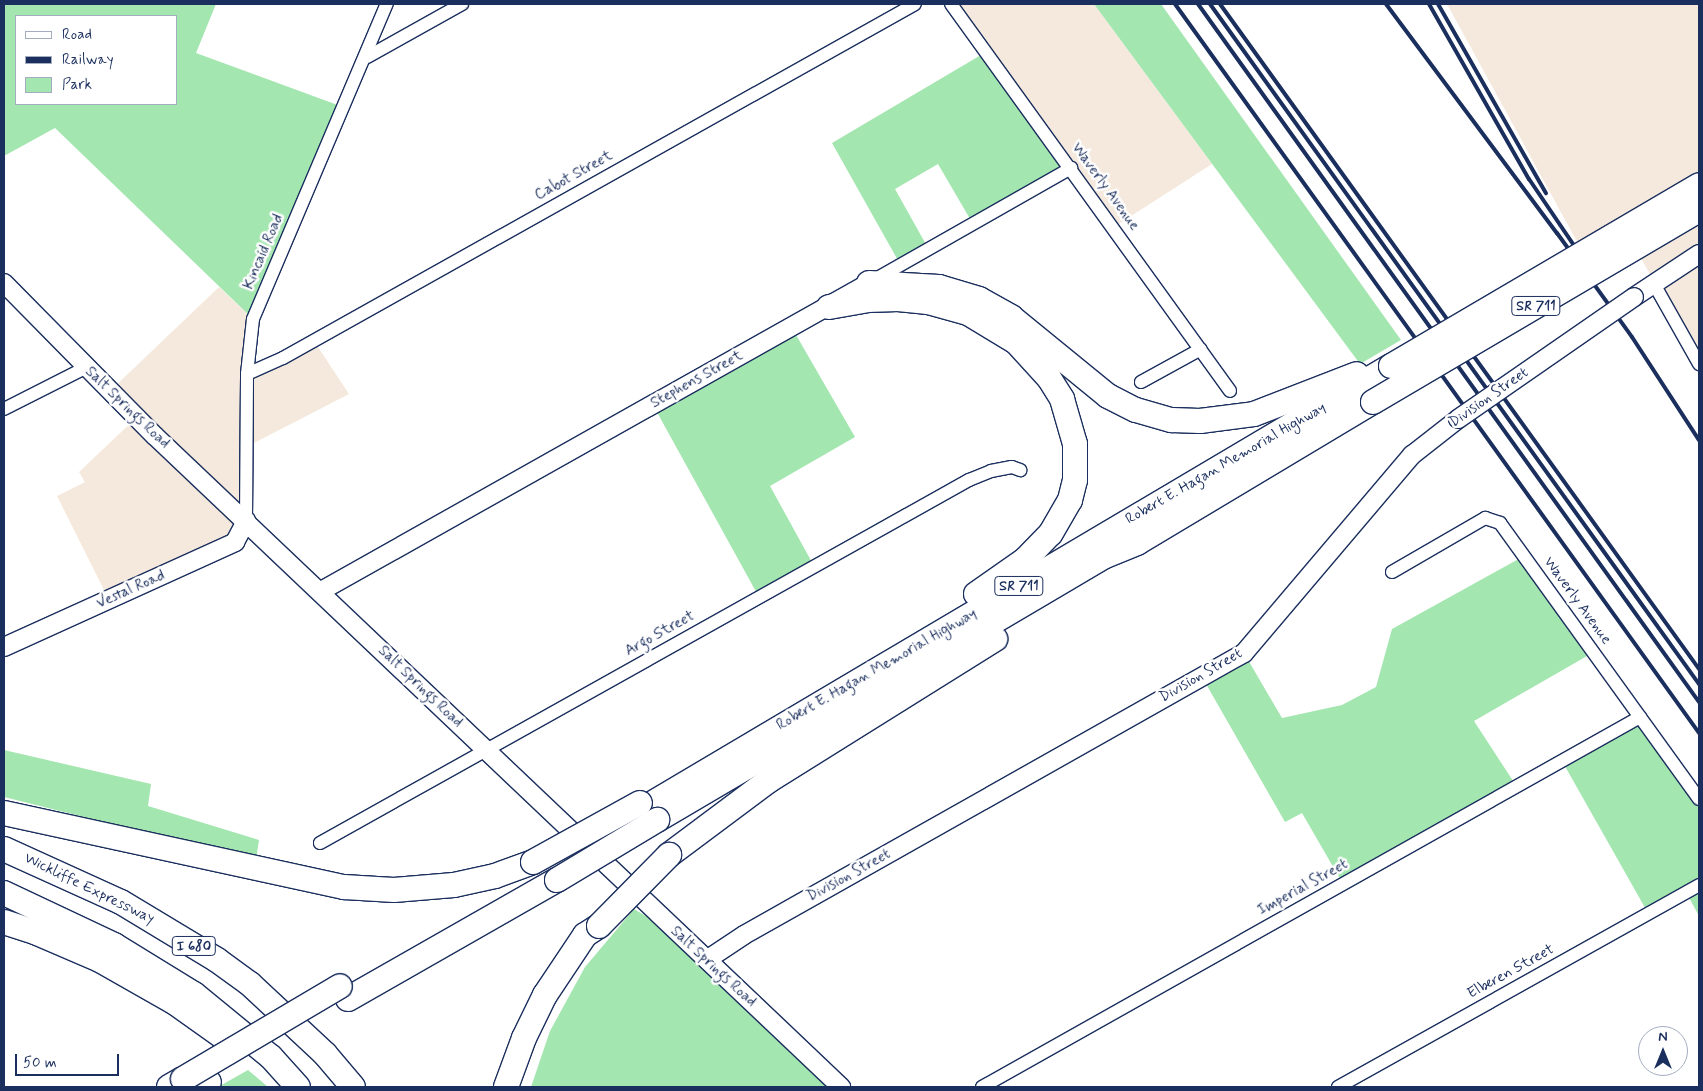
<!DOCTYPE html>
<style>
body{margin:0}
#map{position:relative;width:1703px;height:1091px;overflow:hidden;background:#fff;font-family:Mynerve,sans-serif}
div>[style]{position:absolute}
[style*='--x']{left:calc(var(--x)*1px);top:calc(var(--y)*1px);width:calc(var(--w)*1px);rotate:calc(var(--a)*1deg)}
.built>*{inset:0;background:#f4e9dc}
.green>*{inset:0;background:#a4e6b0}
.roads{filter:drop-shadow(1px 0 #1b2f5e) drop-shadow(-1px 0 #1b2f5e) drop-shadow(0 1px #1b2f5e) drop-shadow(0 -1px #1b2f5e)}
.street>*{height:12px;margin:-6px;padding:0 6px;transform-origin:6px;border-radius:6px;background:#fff}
.secondary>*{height:18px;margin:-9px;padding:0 9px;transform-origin:9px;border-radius:9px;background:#fff}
.highway>*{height:24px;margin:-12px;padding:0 12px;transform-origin:12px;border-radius:12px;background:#fff}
.rail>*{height:4px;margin:-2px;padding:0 2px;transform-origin:2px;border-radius:2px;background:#1b2f5e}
.bridges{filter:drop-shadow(1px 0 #1b2f5e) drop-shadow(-1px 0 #1b2f5e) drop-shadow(0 1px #1b2f5e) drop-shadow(0 -1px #1b2f5e)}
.secondary-bridge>*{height:18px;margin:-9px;padding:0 9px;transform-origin:9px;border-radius:9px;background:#fff}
.highway-bridge>*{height:24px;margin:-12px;padding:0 12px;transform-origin:12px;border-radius:12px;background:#fff}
span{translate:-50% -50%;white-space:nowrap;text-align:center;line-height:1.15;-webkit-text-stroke:5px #fff;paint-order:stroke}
.shield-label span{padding:1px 4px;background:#fff;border:1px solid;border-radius:4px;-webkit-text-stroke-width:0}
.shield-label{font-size:14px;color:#1b2f5e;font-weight:700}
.street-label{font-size:15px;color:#1b2f5e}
.frame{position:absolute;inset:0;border:5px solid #1b2f5e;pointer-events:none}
.legend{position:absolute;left:15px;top:15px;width:162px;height:90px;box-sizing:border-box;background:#fff;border:1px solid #a4acbf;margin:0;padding:6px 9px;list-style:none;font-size:15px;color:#1b2f5e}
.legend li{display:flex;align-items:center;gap:10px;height:25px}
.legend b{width:25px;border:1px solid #a4acbf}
.north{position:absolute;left:1638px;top:1026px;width:50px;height:50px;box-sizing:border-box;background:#fff;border:1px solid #a4acbf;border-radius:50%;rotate:0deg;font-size:14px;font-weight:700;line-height:20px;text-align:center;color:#1b2f5e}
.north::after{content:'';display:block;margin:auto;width:18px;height:22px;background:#1b2f5e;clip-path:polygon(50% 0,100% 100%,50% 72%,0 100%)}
.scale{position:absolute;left:15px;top:1054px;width:104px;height:22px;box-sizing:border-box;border:2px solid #1b2f5e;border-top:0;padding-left:6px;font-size:15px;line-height:18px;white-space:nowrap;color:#1b2f5e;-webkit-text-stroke:4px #fff;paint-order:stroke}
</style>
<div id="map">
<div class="built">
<i style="clip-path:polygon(951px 4px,1094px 4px,1212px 164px,1114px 227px)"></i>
<i style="clip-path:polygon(1447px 4px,1699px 4px,1699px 174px,1580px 247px)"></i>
<i style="clip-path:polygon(1699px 224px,1699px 364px,1641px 258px)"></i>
<i style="clip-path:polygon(219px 287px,253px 319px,248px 373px,314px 341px,349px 394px,248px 446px,242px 534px,109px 600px,57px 496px,85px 482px,79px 472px,136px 418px,110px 391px)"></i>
</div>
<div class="green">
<i style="clip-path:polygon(evenodd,4px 4px,216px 4px,196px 53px,343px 107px,253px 319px,55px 128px,4px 156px,4px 4px,16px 16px,176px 16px,176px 104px,16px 104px,16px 16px)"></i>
<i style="clip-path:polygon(1094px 4px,1161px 4px,1401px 340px,1360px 364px)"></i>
<i style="clip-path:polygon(986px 52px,1071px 168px,973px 224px,938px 164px,895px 189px,928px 248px,900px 264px,832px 143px)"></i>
<i style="clip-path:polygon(792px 328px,855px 437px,770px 486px,814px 566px,759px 597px,653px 405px)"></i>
<i style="clip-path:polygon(1524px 556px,1594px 652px,1474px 721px,1517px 787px,1343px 884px,1302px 813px,1285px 822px,1202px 677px,1244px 653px,1282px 718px,1342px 705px,1376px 687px,1392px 629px)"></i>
<i style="clip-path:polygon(1640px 717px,1699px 799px,1699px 916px,1686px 892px,1648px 913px,1562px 761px)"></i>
<i style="clip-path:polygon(4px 750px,151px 784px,148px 806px,259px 840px,256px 860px,4px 797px)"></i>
<i style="clip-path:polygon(634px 909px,678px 935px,841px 1087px,531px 1087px,550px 1031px,585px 967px)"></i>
<i style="clip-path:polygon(248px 1070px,268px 1087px,218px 1087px)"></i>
</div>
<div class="roads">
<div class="street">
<i style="--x:951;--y:4;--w:477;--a:54.2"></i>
<i style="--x:367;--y:57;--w:109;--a:-29.2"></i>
<i style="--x:874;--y:280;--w:227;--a:-29.6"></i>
<i style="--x:1654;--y:284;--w:92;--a:60.6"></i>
<i style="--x:247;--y:374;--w:39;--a:-24"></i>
<i style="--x:283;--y:358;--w:724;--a:-29.25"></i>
<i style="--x:1141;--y:382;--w:68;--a:-28.8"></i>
<i style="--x:4;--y:409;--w:91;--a:-26.8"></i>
<i style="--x:246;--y:521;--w:147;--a:-89.6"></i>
<i style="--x:247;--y:374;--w:55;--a:-83.8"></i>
<i style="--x:253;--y:319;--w:342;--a:-67"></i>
<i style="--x:1392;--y:572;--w:108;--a:-30.1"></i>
<i style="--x:1485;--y:518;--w:16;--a:18"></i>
<i style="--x:1500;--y:523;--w:340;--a:54.2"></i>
<i style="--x:320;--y:843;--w:744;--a:-29.22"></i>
<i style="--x:969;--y:480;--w:24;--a:-22"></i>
<i style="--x:991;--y:471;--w:21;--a:-11"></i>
<i style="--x:1012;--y:467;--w:9;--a:21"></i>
<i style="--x:982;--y:1087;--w:755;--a:-29.35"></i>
<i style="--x:1338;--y:1087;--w:414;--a:-29.2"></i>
</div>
<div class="secondary">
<i style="--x:4;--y:283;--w:215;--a:45.4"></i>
<i style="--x:155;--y:436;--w:946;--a:43.5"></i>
<i style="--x:1634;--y:297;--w:78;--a:-33.5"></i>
<i style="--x:321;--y:591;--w:629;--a:-29.34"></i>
<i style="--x:4;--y:647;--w:254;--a:-24.4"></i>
<i style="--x:235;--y:542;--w:24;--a:-62"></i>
<i style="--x:708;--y:959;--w:43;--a:-33.7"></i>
<i style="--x:744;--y:935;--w:574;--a:-29.42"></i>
<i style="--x:1244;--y:653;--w:260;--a:-49.7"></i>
<i style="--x:1412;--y:455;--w:58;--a:-38"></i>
</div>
<div class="highway">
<i style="--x:869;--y:283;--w:70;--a:3.3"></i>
<i style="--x:939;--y:287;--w:42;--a:16.7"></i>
<i style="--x:979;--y:299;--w:37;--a:29"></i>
<i style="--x:1011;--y:317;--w:125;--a:39.2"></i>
<i style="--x:1108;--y:396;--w:31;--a:27"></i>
<i style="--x:1136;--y:410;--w:37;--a:16"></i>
<i style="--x:1172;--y:420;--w:28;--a:2"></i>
<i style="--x:1200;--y:421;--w:54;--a:-7.4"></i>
<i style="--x:1254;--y:414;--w:110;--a:-21.2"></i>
<i style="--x:829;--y:307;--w:39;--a:-10"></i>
<i style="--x:867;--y:300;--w:31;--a:-2"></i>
<i style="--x:898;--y:299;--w:30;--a:6"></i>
<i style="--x:928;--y:302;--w:41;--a:15.4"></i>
<i style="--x:968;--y:313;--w:56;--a:31.1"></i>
<i style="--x:1016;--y:342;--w:49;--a:47.5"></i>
<i style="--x:1049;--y:378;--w:25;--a:58"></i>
<i style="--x:1062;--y:399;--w:47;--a:73.9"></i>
<i style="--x:1075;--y:444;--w:36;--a:90"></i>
<i style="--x:1075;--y:480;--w:21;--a:104"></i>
<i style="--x:1070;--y:500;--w:39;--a:120"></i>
<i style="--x:1050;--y:534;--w:35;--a:134"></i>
<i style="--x:1026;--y:559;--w:61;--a:145"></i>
<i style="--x:646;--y:807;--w:866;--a:-30.62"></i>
<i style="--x:4;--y:813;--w:348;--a:12.3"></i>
<i style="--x:344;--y:887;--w:50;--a:3.4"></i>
<i style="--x:394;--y:890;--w:60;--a:-4.8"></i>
<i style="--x:454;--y:885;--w:42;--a:-12.4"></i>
<i style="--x:495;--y:876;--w:40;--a:-20.2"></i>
<i style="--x:657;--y:820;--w:520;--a:-30.51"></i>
<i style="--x:1105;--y:556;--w:35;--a:-22"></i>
<i style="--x:1137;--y:543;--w:275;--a:-30.9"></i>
<i style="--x:4;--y:849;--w:128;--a:24.4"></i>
<i style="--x:121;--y:902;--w:112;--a:31.1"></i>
<i style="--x:217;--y:960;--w:41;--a:36"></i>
<i style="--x:250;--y:984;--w:103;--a:43"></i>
<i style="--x:325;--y:1054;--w:43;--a:49.7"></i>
<i style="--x:669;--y:855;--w:124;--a:-36.8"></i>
<i style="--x:768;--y:781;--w:268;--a:-32"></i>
<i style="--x:4;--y:893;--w:122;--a:25.3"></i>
<i style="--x:114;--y:945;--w:94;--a:31.5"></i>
<i style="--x:194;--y:994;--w:99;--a:39.3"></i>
<i style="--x:271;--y:1057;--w:40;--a:48"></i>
<i style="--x:4;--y:922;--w:35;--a:18"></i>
<i style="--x:37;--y:933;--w:69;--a:23.2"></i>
<i style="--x:100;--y:960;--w:85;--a:29.6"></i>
<i style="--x:174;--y:1002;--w:72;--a:35.4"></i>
<i style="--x:348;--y:999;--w:241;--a:-29.7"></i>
<i style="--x:169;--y:1087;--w:16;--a:-30"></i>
<i style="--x:200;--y:1087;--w:10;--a:-29"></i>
<i style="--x:506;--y:1087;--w:52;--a:-69.8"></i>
<i style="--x:524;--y:1038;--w:48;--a:-64"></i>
<i style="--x:545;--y:995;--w:72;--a:-56.3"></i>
<i style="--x:585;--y:935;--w:17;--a:-33"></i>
</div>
</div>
<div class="rail">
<i style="--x:1175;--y:4;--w:898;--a:54.29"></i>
<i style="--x:1198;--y:4;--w:859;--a:54.33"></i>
<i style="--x:1210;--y:4;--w:838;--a:54.28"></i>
<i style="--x:1220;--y:4;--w:820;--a:54.23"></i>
<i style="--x:1386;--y:4;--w:286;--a:53.3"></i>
<i style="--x:1557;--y:233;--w:128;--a:54.2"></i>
<i style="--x:1632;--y:337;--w:123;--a:57"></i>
<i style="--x:1429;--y:4;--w:202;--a:60.3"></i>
<i style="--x:1529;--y:179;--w:109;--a:55.9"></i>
<i style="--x:1438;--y:4;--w:218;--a:60.3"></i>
</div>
<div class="bridges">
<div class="secondary-bridge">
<i style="--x:1458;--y:419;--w:214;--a:-34.7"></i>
</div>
<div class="highway-bridge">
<i style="--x:1391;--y:366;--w:357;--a:-30.4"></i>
<i style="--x:1373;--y:402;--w:378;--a:-30.5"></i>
<i style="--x:533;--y:862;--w:122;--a:-28.9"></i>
<i style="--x:557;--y:880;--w:117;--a:-31"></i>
<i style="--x:599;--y:926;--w:100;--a:-45.4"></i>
<i style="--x:183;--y:1079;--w:182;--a:-30.6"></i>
</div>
</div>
<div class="shield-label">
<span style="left:1536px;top:306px">SR 711</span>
<span style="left:1019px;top:586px">SR 711</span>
<span style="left:194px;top:946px">I 680</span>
</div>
<div class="street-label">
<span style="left:574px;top:176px;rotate:-29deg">Cabot Street</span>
<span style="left:1105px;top:187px;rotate:54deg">Waverly Avenue</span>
<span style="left:264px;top:252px;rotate:-67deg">Kincaid Road</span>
<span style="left:697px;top:380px;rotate:-29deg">Stephens Street</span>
<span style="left:1489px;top:398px;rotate:-35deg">Division Street</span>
<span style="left:127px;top:408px;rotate:44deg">Salt Springs Road</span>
<span style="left:1226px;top:464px;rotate:-30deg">Robert E. Hagan Memorial Highway</span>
<span style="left:131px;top:590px;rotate:-24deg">Vestal Road</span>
<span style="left:1577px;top:601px;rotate:54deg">Waverly Avenue</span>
<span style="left:660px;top:634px;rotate:-29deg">Argo Street</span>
<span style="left:877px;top:670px;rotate:-30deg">Robert E. Hagan Memorial Highway</span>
<span style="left:1201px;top:676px;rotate:-30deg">Division Street</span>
<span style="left:420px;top:687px;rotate:44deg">Salt Springs Road</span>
<span style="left:849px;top:876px;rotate:-29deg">Division Street</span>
<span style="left:1303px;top:888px;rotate:-29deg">Imperial Street</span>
<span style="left:89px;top:889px;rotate:26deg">Wickliffe Expressway</span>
<span style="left:713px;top:967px;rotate:43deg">Salt Springs Road</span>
<span style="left:1511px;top:972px;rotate:-29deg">Elberen Street</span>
</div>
<div class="frame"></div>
<ul class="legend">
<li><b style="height:6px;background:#fff"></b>Road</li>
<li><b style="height:6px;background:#1b2f5e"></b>Railway</li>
<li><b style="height:14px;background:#a4e6b0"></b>Park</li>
</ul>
<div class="north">N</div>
<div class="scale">50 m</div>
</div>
